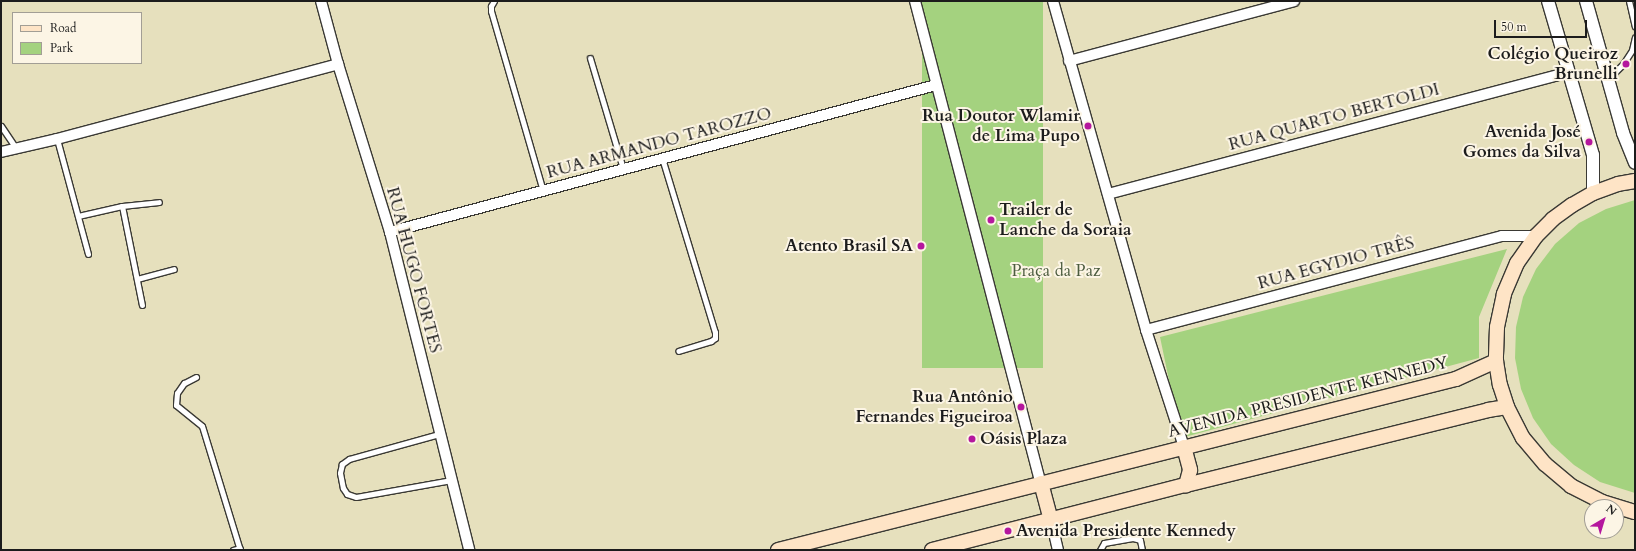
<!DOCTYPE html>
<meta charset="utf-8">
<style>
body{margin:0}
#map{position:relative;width:1636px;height:551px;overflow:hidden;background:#e6e0bd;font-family:Cardo,serif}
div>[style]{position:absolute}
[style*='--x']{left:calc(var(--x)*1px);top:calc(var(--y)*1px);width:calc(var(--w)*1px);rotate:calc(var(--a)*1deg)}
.green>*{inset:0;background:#a4d27f;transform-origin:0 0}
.roads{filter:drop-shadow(1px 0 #3a3934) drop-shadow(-1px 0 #3a3934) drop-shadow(0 1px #3a3934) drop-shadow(0 -1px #3a3934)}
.service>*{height:5px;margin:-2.5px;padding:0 2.5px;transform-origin:2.5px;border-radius:2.5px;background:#fff}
.minor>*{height:10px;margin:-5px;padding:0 5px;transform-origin:5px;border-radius:5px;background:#fff}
.tertiary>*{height:12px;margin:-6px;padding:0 6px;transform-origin:6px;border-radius:6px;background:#fff}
.secondary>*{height:14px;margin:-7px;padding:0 7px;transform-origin:7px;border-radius:7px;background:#fee4c6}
.dots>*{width:11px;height:11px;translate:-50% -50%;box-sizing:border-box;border:2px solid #fcf5e5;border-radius:50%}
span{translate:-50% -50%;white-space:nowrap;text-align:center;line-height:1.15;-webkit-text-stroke:4px #fcf5e5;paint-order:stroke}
.poi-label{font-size:17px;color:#1c1c1c;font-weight:700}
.right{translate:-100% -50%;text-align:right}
.left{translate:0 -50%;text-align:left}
.street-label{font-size:17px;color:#1c1c1c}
.park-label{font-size:17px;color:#4c5c3f}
.frame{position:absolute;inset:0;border:2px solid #1c1c1c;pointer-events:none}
.legend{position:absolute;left:12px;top:12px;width:130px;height:52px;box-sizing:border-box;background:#fcf5e5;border:1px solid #a29e95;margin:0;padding:5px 7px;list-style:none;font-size:12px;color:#1c1c1c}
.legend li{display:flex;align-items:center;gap:8px;height:20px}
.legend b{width:20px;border:1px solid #a29e95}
.north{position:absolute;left:1584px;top:499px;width:40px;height:40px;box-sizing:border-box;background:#fcf5e5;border:1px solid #a29e95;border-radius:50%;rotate:38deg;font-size:11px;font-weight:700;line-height:16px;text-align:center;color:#1c1c1c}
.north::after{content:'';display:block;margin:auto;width:14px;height:18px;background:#b5179e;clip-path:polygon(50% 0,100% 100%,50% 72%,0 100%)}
.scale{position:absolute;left:1494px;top:20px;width:93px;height:18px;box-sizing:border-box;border:2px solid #1c1c1c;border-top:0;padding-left:5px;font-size:12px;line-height:14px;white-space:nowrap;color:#1c1c1c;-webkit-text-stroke:3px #fcf5e5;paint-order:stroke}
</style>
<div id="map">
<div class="green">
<i style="left:922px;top:1px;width:121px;height:367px"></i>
<i style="clip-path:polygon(1635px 200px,1635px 493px,1600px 482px,1574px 465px,1551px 444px,1533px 418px,1521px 389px,1515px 358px,1516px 327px,1523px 297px,1536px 269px,1555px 244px,1579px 223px,1606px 209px)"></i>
<i style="clip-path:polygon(1507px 249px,1479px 317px,1479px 358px,1181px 438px,1160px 337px)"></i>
</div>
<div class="roads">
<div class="service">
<i style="--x:494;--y:1;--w:6;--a:121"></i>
<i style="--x:491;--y:6;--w:5;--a:90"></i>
<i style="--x:491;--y:11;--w:187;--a:73.9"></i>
<i style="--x:1629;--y:1;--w:26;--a:77"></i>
<i style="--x:590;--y:58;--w:116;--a:73.4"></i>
<i style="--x:1609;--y:78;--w:20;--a:-45"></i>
<i style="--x:1623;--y:64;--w:17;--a:-57"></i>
<i style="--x:1632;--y:50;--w:13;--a:-77"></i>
<i style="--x:1;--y:126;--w:27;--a:56"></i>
<i style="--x:57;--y:139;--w:119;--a:74.9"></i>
<i style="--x:662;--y:158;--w:182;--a:73.1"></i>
<i style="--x:715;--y:332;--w:6;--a:90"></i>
<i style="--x:715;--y:338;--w:5;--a:143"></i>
<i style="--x:711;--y:341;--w:34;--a:163"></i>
<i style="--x:122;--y:206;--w:101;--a:78.6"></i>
<i style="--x:78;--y:216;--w:45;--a:-12.8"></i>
<i style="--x:122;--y:206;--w:37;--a:-6"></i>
<i style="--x:137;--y:279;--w:38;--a:-15"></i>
<i style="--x:196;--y:377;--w:13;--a:153"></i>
<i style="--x:184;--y:383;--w:12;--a:125"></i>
<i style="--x:177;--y:393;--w:12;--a:95"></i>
<i style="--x:176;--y:405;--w:33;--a:39"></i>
<i style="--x:202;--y:426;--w:130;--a:73"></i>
<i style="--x:439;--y:434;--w:93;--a:164.5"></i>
<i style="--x:349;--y:459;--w:9;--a:144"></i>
<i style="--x:342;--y:464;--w:9;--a:103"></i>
<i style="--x:340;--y:473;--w:15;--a:79"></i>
<i style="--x:343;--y:488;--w:7;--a:56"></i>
<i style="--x:347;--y:494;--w:9;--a:18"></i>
<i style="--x:356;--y:497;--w:97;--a:-10.1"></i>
<i style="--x:233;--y:550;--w:7;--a:-16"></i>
<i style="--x:1100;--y:550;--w:8;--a:-60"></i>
<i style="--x:1104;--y:543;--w:29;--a:-10"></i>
<i style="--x:1133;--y:538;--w:7;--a:16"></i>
<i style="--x:1140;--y:540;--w:10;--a:79"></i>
</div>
<div class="minor">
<i style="--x:321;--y:1;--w:65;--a:74.9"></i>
<i style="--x:338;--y:64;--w:176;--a:72.8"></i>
<i style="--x:390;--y:232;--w:328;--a:76"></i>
<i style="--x:915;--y:1;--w:498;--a:75.4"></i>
<i style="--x:1053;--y:1;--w:342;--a:74.2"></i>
<i style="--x:1146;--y:330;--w:123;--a:72"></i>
<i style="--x:1069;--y:61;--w:233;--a:-14.9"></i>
<i style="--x:1;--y:152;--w:57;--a:-13.1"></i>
<i style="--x:57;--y:139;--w:291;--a:-14.9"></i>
<i style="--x:1108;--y:194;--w:477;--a:-14.8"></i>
<i style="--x:390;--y:232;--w:565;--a:-15.07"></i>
<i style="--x:1146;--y:330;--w:368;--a:-14.8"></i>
<i style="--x:1502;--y:236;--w:34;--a:0"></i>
<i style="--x:1051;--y:520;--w:31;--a:77"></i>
</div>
<div class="tertiary">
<i style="--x:1548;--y:1;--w:160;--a:73.7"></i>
<i style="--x:1593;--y:155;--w:38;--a:90"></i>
<i style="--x:1586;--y:1;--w:137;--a:74.3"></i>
<i style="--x:1623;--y:133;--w:32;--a:68"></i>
</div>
<div class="secondary">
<i style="--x:1635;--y:181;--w:17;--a:170"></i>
<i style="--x:1618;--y:184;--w:27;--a:160"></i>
<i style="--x:1593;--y:193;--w:24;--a:150"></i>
<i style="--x:1572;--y:205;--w:24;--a:144"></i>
<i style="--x:1553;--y:219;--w:24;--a:135"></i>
<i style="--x:1536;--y:236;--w:33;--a:125"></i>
<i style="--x:1517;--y:263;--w:34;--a:113"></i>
<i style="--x:1504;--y:294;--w:34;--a:102"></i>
<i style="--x:1497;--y:327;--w:34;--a:92"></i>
<i style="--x:1496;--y:361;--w:24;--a:81"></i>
<i style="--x:1500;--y:385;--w:23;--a:72"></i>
<i style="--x:1507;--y:407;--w:35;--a:63"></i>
<i style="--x:1523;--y:438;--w:34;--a:50"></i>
<i style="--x:1545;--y:464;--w:34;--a:40"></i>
<i style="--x:1571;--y:486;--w:35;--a:27"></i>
<i style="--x:1602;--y:502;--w:34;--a:17"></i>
<i style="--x:1184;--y:447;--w:24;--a:75"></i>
<i style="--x:1190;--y:470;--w:16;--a:105"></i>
<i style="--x:1041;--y:483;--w:38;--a:75"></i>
<i style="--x:778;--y:550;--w:699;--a:-14.16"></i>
<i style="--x:1456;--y:379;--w:44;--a:-24.2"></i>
<i style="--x:932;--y:550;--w:262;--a:-14.4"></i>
<i style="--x:1186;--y:485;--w:311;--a:-13.9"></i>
<i style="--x:1488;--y:410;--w:19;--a:-9"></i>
</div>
</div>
<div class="dots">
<i style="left:1626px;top:64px;background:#b5179e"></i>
<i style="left:1088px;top:126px;background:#b5179e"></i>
<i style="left:1589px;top:142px;background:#b5179e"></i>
<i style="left:991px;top:220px;background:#b5179e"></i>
<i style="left:921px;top:246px;background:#b5179e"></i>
<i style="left:1021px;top:407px;background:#b5179e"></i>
<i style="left:972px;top:439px;background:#b5179e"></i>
<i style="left:1008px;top:531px;background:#b5179e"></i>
</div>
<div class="poi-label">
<span class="right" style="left:1618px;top:64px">Colégio Queiroz<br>Brunelli</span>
<span class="right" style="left:1080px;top:126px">Rua Doutor Wlamir<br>de Lima Pupo</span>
<span class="right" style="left:1581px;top:142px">Avenida José<br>Gomes da Silva</span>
<span class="left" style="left:999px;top:220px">Trailer de<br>Lanche da Soraia</span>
<span class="right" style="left:913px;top:246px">Atento Brasil SA</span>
<span class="right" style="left:1013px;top:407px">Rua Antônio<br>Fernandes Figueiroa</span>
<span class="left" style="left:980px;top:439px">Oásis Plaza</span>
<span class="left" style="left:1016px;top:531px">Avenida Presidente Kennedy</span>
</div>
<div class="street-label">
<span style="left:1334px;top:117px;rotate:-15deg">RUA QUARTO BERTOLDI</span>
<span style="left:659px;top:143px;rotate:-15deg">RUA ARMANDO TAROZZO</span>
<span style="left:1336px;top:263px;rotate:-15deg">RUA EGYDIO TRÊS</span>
<span style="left:414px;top:270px;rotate:75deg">RUA HUGO FORTES</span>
<span style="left:1308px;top:397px;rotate:-14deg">AVENIDA PRESIDENTE KENNEDY</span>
</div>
<div class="park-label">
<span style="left:1056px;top:271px">Praça da Paz</span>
</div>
<div class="frame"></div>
<ul class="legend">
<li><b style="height:5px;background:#fee4c6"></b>Road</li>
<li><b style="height:11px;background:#a4d27f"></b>Park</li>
</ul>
<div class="north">N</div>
<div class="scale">50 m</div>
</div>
